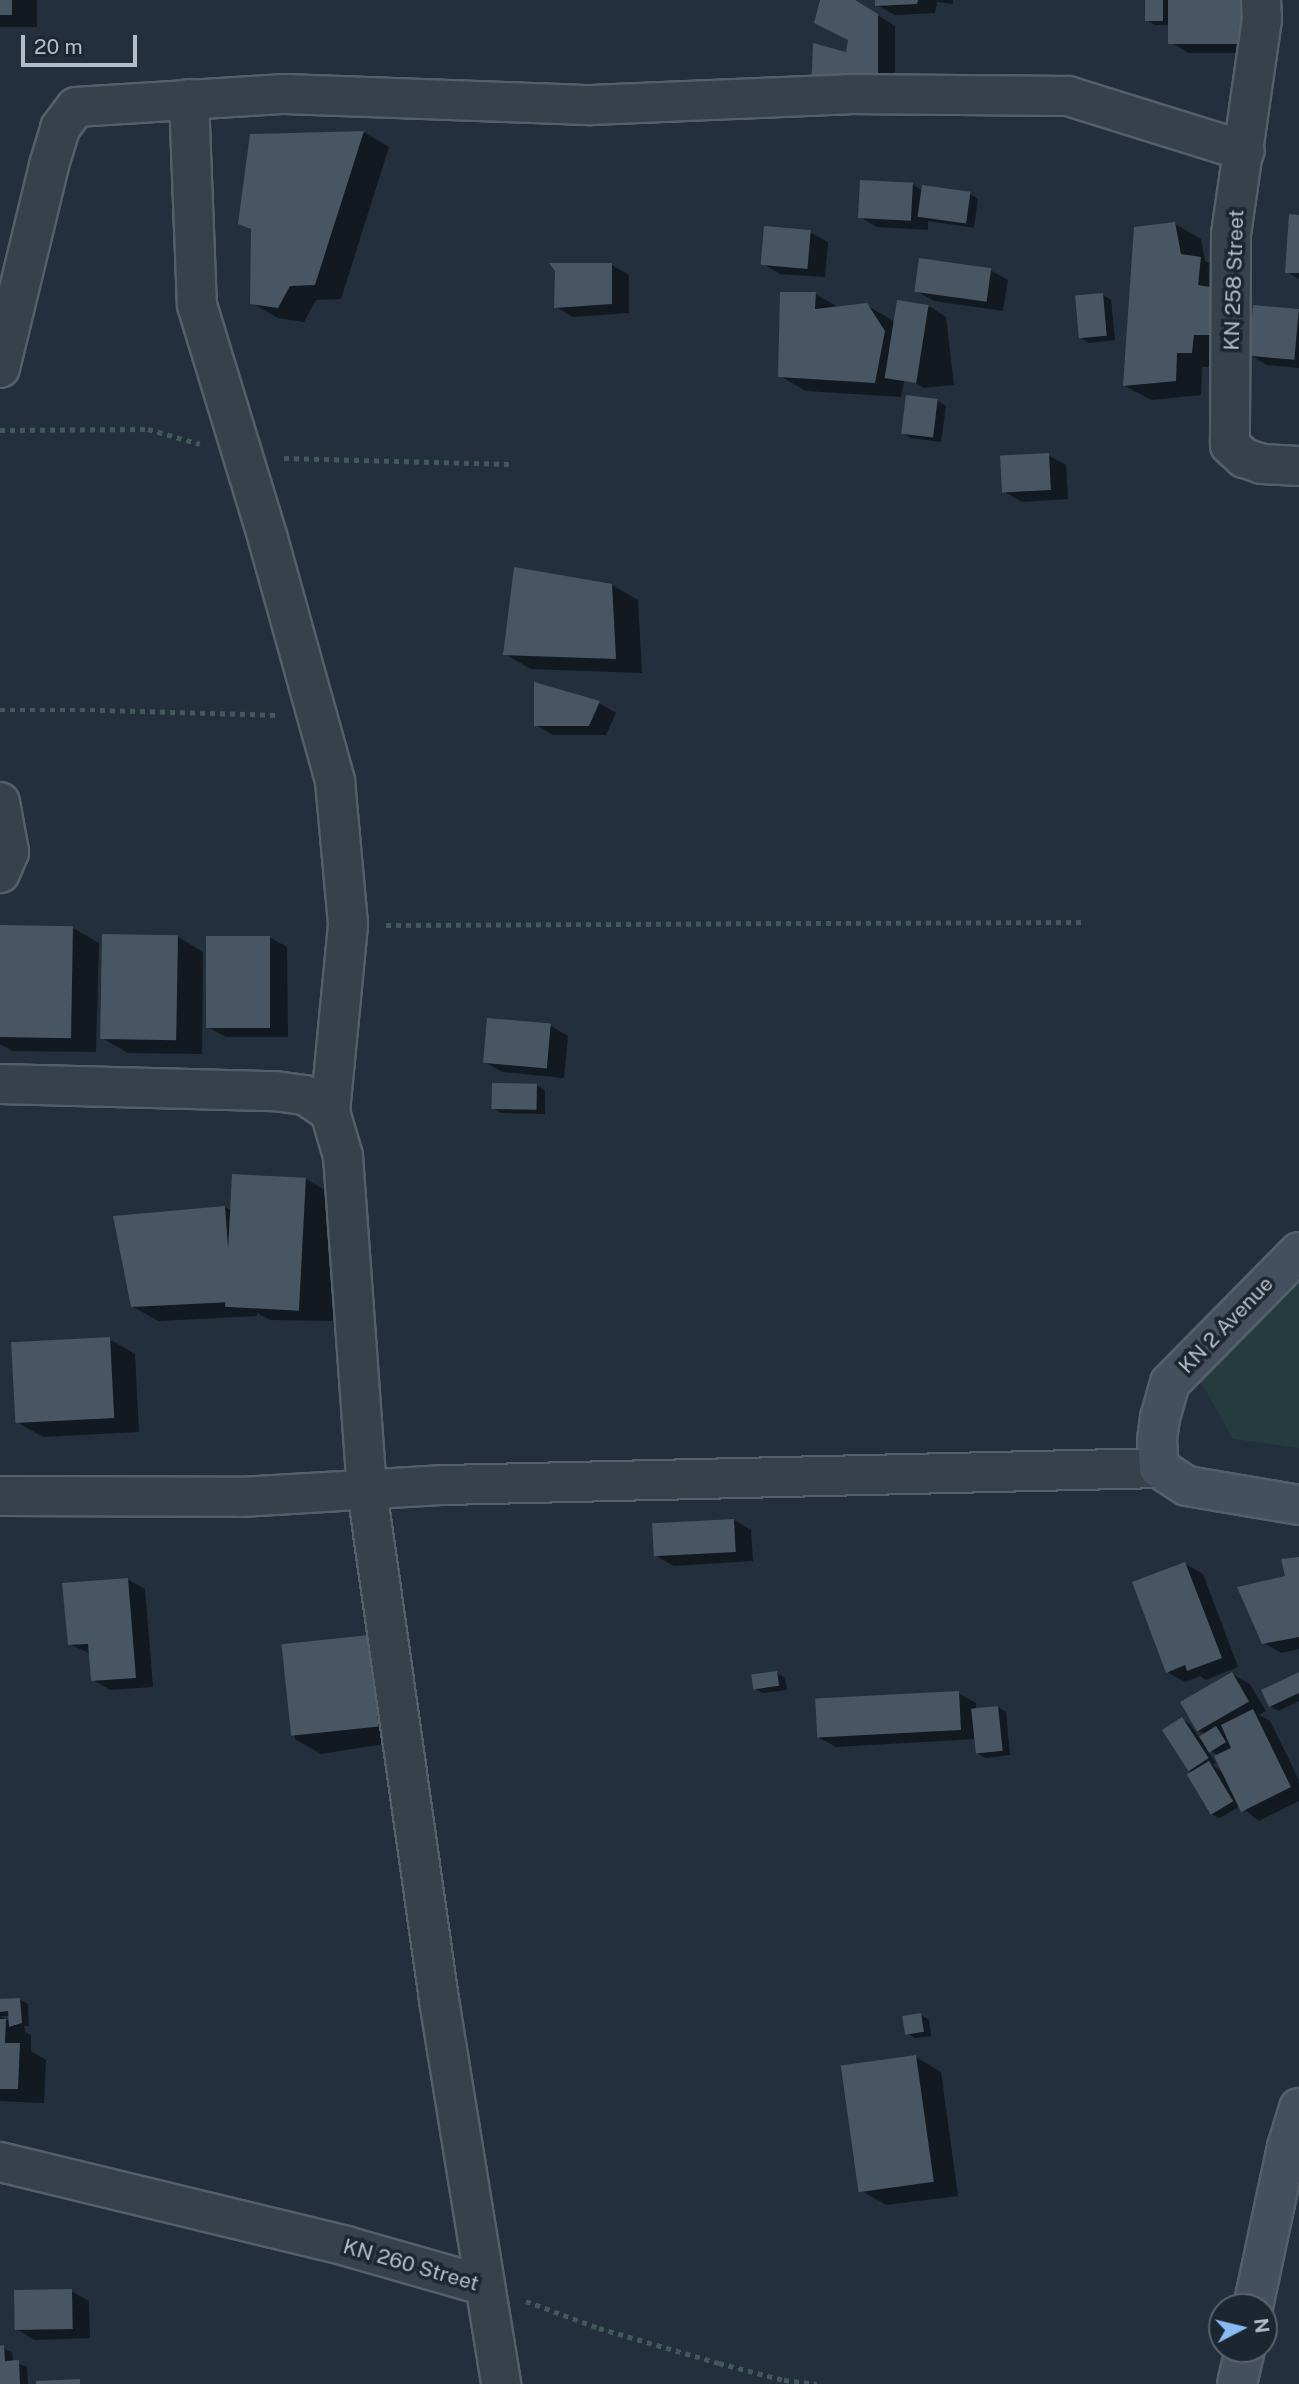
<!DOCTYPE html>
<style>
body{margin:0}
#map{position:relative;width:1299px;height:2384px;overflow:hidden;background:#232f3c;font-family:"Public Sans",sans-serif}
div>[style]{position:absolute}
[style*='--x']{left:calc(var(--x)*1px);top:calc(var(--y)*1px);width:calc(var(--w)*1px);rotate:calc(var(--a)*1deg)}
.green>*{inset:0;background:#253b3d}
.shadow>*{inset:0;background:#0007;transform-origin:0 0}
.building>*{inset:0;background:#485562;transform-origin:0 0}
.path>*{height:4.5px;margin-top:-2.25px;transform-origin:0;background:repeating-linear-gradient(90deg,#43585a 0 5px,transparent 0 10px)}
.roads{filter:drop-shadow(2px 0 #555f6a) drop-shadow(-2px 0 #555f6a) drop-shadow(0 2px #555f6a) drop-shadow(0 -2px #555f6a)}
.street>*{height:38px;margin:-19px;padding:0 19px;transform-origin:19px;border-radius:19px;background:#37414c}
.secondary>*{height:38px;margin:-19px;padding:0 19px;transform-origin:19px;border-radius:19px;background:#45505f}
span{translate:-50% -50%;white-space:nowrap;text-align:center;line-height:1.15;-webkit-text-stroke:7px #1c2631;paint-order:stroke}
.street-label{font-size:21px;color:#b3bcc7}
.north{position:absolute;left:1208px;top:2293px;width:70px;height:70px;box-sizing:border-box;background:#1c2631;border:2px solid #58626d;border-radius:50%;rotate:83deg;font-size:19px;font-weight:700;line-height:28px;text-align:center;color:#b3bcc7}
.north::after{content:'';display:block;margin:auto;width:24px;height:32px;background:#89baf6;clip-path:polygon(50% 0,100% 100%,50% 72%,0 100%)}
.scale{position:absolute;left:21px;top:35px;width:116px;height:32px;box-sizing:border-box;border:4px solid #b3bcc7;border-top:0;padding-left:9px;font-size:21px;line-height:24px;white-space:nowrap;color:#b3bcc7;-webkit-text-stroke:5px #1c2631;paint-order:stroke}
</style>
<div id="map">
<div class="green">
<i style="clip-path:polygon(1299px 1280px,1299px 1448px,1233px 1439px,1198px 1377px)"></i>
</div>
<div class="shadow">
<i style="left:0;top:0;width:37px;height:27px"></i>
<i style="clip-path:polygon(822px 0,853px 0,895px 26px,895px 104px,847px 54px,850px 41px)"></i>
<i style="clip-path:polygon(877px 0,953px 0,953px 4px,937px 2px,935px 13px,895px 15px,877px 5px)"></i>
<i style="clip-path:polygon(1147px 0,1270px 0,1271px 53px,1189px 53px,1172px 43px,1171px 25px,1155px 25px,1147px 20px)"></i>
<i style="clip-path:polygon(364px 132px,389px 147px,341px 299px,316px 300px,304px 322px,278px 318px,252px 303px,253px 231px,240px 223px,252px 136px)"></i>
<i style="clip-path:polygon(913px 185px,923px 191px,970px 194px,978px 199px,974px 228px,928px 221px,928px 230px,877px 227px,860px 217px)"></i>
<i style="clip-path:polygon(1299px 217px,1299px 279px,1287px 272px)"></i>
<i style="clip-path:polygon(1175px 224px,1201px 239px,1205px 261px,1226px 273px,1218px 367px,1202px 367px,1201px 395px,1151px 400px,1125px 386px)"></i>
<i style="clip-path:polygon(810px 232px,828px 242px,825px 277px,780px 274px,763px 264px)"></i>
<i style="clip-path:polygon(612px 265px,629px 275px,629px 313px,573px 317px,556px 307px)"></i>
<i style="clip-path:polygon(990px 270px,1008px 280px,1003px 311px,934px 301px,916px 291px)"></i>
<i style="clip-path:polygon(815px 294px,840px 308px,866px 305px,892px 320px,902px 335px,929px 306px,946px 317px,954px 385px,924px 388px,905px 377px,901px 397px,806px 391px,780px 376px)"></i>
<i style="clip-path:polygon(1103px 295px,1111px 300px,1115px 340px,1089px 343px,1081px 338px)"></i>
<i style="clip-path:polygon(1299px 311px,1299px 368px,1267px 365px,1250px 355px)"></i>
<i style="clip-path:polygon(907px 397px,938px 401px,946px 406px,941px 442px,911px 438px,902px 433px)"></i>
<i style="clip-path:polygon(1048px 455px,1066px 465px,1068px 499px,1022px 502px,1005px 492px)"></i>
<i style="clip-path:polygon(612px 585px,638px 600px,642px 673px,531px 669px,505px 654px)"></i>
<i style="clip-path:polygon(599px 703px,616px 713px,606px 735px,553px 735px,536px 725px)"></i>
<i style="clip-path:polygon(0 927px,73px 928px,99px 943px,96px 1052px,12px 1051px,0 1044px)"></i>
<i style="clip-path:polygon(178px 937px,203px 952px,202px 1054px,128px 1053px,102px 1038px)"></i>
<i style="clip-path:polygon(269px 937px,287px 947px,288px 1037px,226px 1037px,208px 1027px)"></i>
<i style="clip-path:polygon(551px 1026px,568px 1036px,564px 1078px,502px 1072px,485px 1062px)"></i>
<i style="clip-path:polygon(537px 1085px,545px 1090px,545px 1114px,501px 1113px,493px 1108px)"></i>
<i style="clip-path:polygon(306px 1179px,332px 1194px,340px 1321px,270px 1320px,257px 1313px,257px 1316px,158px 1321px,132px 1306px,225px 1207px,237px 1214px)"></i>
<i style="clip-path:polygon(109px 1339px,135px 1354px,139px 1432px,43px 1437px,17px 1422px)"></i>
<i style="clip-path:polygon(734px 1520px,751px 1530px,753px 1561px,674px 1566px,656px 1556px)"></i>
<i style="clip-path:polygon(1299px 1559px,1299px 1649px,1281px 1653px,1264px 1643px,1287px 1578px)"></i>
<i style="clip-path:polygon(1185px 1564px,1203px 1574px,1238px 1667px,1206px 1680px,1200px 1676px,1185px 1682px,1167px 1672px)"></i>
<i style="clip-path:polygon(127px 1579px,145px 1589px,153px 1687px,110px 1690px,93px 1680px,91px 1654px,69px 1644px)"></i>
<i style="clip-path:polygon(284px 1648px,394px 1652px,403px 1741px,321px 1754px,295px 1739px)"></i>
<i style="clip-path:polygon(777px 1673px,785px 1678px,787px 1690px,762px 1693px,754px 1688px)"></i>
<i style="clip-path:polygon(evenodd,1232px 1674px,1250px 1684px,1266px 1711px,1259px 1715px,1270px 1721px,1299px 1780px,1299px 1801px,1259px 1821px,1240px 1806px,1220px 1818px,1211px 1814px,1194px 1773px,1189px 1771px,1182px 1719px,1190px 1724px,1200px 1738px,1206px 1734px,1199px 1731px,1232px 1674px,1207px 1749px,1219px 1756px,1224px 1774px,1213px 1765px,1216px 1763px,1207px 1749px)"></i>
<i style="clip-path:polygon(1299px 1674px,1299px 1701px,1278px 1711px,1270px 1706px)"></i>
<i style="clip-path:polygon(958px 1693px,976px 1703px,976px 1710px,998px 1707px,1006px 1712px,1010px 1755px,986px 1758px,978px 1754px,976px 1739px,836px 1747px,818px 1737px)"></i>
<i style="clip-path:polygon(evenodd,19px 1999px,28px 2004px,29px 2026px,24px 2026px,25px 2032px,31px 2035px,31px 2051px,46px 2060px,44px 2103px,0 2101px,0 2001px,19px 1999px,0 2016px,10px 2016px,10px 2022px,0 2016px)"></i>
<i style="clip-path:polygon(921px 2015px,929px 2020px,931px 2036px,915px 2038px,907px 2033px)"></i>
<i style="clip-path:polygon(916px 2057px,941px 2072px,958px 2196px,886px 2205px,860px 2190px)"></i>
<i style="clip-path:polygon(71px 2291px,89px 2301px,90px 2338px,34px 2340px,17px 2329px)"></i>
<i style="clip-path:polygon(0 2347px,12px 2352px,13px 2362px,27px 2367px,28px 2384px,0 2384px)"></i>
</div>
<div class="building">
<i style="left:0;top:0;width:12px;height:15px"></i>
<i style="clip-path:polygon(820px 0,855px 0,878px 14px,878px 95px,811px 96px,813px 43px,846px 52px,848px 40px,814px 23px)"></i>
<i style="clip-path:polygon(875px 0,918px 0,917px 4px,875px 6px)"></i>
<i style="left:1145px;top:0;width:18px;height:21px"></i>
<i style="left:1168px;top:0;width:85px;height:44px"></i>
<i style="clip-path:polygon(364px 131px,315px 285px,290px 286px,278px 308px,250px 304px,251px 229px,238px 224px,250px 134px)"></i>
<i style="left:860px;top:180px;width:53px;height:38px;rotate:3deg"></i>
<i style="left:922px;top:185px;width:49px;height:32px;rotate:8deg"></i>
<i style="clip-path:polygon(1289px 214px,1299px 215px,1299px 273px,1285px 273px)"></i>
<i style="clip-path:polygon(1175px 222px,1181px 254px,1201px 257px,1198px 285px,1222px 289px,1222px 335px,1194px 335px,1192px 353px,1177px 353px,1176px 381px,1123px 386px,1134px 227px)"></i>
<i style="left:764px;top:226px;width:47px;height:39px;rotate:5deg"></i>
<i style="left:919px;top:258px;width:73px;height:34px;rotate:8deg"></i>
<i style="clip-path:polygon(549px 263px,612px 263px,612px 304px,554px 308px,555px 271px)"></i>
<i style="clip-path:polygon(780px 292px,816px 292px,815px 309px,867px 303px,885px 331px,875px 383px,778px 377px)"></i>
<i style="left:1103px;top:293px;width:43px;height:28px;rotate:85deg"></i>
<i style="left:897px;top:300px;width:32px;height:79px;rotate:9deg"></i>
<i style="left:1253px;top:305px;width:46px;height:51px;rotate:5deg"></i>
<i style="left:906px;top:395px;width:32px;height:39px;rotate:7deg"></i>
<i style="left:1049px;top:453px;width:37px;height:49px;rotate:87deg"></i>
<i style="clip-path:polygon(514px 567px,612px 584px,616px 659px,503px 655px)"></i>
<i style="clip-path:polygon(534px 682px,600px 701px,589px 726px,534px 726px)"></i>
<i style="left:0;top:925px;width:73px;height:112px;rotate:1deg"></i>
<i style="left:102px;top:934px;width:76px;height:105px;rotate:1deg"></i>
<i style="left:206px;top:936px;width:64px;height:92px"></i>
<i style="left:487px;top:1018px;width:64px;height:45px;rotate:5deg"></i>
<i style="left:492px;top:1083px;width:45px;height:26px;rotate:1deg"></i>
<i style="left:232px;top:1174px;width:74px;height:133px;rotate:3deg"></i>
<i style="clip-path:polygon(225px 1206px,232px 1302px,131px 1307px,113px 1216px)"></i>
<i style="left:110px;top:1337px;width:81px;height:99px;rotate:87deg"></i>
<i style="left:734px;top:1519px;width:33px;height:82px;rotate:87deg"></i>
<i style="clip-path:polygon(1299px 1557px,1299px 1637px,1262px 1644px,1237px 1587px,1285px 1576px,1281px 1559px)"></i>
<i style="clip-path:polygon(1185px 1562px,1222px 1658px,1187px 1671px,1185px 1665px,1166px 1673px,1132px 1582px)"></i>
<i style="clip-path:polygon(128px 1578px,136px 1678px,91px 1681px,88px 1644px,68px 1645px,62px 1583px)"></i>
<i style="left:369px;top:1635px;width:92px;height:88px;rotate:84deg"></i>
<i style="left:777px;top:1671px;width:15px;height:26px;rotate:82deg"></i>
<i style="left:1232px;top:1672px;width:34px;height:60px;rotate:60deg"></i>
<i style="clip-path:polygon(1299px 1672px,1299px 1693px,1269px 1707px,1261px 1690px)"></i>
<i style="left:959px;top:1691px;width:39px;height:144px;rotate:87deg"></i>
<i style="left:998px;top:1706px;width:45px;height:27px;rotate:84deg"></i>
<i style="clip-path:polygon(1253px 1709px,1291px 1787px,1241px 1812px,1214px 1756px,1231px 1748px,1221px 1725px)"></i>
<i style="left:1182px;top:1717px;width:49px;height:24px;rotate:57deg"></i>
<i style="left:1216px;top:1726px;width:19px;height:20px;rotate:58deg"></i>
<i style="left:1209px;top:1761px;width:47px;height:26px;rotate:59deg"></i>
<i style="clip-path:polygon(20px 1998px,22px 2023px,9px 2027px,8px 2011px,0 2012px,0 1999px)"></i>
<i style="left:921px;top:2013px;width:19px;height:19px;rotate:81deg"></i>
<i style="clip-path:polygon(0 2019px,6px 2019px,5px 2043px,20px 2043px,18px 2089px,0 2089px)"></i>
<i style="left:916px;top:2055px;width:128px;height:76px;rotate:82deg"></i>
<i style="left:72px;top:2289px;width:40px;height:58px;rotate:89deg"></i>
<i style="clip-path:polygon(4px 2345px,5px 2361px,19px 2360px,20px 2384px,0 2384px,0 2346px)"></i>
<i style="clip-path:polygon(80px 2379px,80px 2384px,36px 2384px,36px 2381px)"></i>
</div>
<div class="path">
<i style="--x:0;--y:430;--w:148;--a:-0.4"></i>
<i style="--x:148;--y:429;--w:54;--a:16.1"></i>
<i style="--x:284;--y:458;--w:230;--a:1.5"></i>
<i style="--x:0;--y:710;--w:100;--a:0"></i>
<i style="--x:100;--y:710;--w:178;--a:1.6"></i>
<i style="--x:386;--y:925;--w:696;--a:-0.25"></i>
<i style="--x:526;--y:2301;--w:78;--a:20.3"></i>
<i style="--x:599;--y:2328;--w:125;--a:16.3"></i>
<i style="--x:719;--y:2363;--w:67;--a:14.7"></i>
<i style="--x:784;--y:2380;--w:33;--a:7"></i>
</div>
<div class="roads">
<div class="street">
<i style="--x:1261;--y:0;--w:19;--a:87"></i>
<i style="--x:1262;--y:19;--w:218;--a:98.2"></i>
<i style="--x:1231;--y:235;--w:210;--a:90.3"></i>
<i style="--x:1230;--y:445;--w:19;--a:43"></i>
<i style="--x:1244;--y:458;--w:19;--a:18"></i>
<i style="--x:1262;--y:464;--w:37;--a:3"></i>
<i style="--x:189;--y:99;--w:206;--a:87.8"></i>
<i style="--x:197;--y:305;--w:245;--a:73.1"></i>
<i style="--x:268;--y:539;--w:251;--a:74.5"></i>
<i style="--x:335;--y:781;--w:145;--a:84.8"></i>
<i style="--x:348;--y:925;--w:188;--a:95.5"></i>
<i style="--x:0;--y:368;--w:209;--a:-76.4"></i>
<i style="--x:49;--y:165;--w:39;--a:-73"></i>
<i style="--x:60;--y:128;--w:26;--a:-53"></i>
<i style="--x:76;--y:107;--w:209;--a:-3.6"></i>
<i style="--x:285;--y:94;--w:306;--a:2.1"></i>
<i style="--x:591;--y:105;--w:258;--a:-2.4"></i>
<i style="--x:849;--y:94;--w:219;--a:0.5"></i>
<i style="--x:1068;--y:96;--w:185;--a:17.3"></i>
<i style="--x:0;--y:802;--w:51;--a:79.8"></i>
<i style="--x:9;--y:852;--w:23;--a:113"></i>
<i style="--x:0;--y:1084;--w:275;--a:1.5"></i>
<i style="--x:275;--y:1091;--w:30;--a:8"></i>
<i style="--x:305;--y:1095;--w:30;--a:34"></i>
<i style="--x:330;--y:1112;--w:46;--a:73.5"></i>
<i style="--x:343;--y:1156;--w:335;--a:85.9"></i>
<i style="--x:367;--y:1490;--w:515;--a:81.96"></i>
<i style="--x:439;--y:2000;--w:389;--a:80.8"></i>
<i style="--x:0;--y:1496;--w:241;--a:0.2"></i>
<i style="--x:241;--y:1497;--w:204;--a:-3.4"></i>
<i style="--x:445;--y:1485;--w:714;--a:-1.36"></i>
<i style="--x:0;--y:2162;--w:356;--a:13.6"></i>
<i style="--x:346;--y:2246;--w:142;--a:15.9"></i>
</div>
<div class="secondary">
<i style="--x:1299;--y:1252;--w:184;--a:134.6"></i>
<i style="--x:1170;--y:1383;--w:36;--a:106"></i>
<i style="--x:1160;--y:1418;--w:22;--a:98"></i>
<i style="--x:1157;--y:1440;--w:28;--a:86"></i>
<i style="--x:1159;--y:1468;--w:33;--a:33"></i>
<i style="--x:1187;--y:1486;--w:114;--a:9.6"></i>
<i style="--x:1253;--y:2307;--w:164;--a:-78"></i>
<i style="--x:1287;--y:2147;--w:41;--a:-72.9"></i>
<i style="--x:1237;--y:2384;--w:36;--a:-77"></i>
</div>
</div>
<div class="street-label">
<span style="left:1234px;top:280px;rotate:-88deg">KN 258 Street</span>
<span style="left:1226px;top:1325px;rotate:-46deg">KN 2 Avenue</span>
<span style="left:411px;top:2265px;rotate:16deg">KN 260 Street</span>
</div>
<div class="north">N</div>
<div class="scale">20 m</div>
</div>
